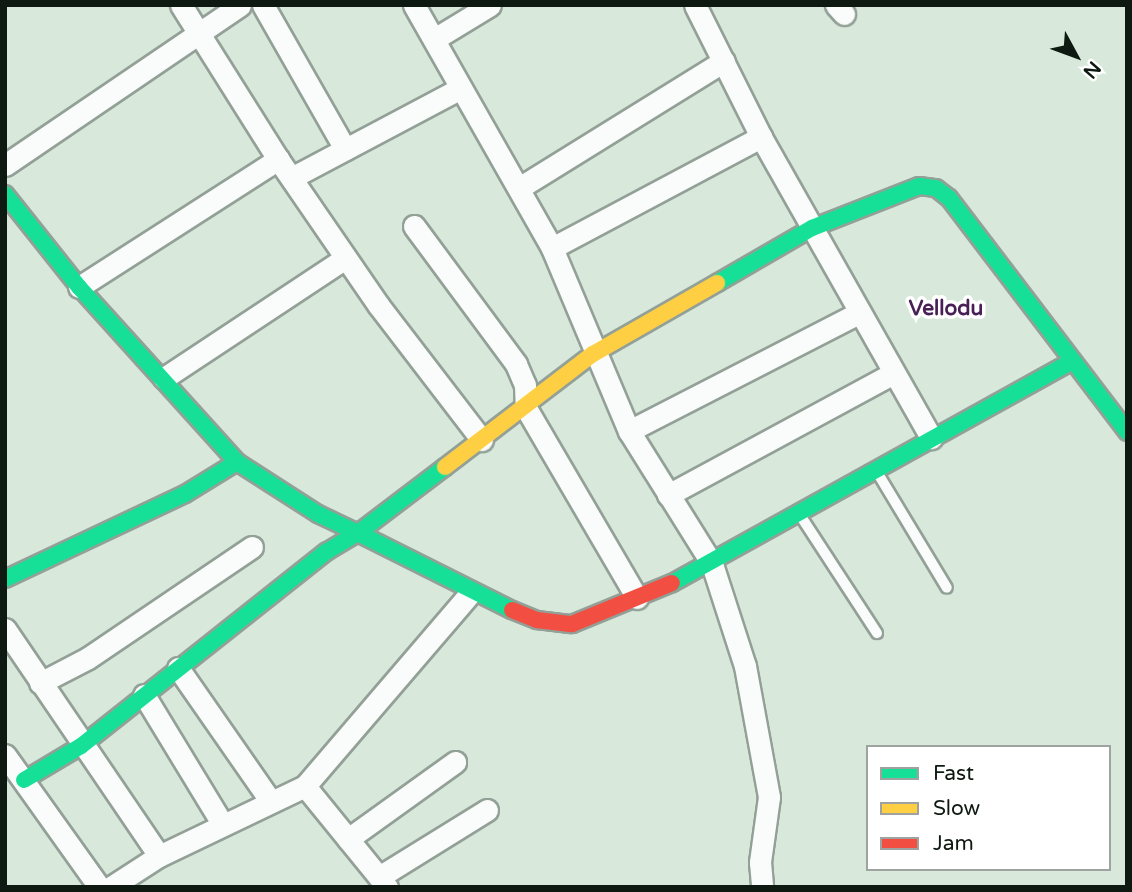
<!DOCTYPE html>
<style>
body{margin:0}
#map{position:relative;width:1132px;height:892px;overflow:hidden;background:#d8e9dc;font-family:"Varela Round",sans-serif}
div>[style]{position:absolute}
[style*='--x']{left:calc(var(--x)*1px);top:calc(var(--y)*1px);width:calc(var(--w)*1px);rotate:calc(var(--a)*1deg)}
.roads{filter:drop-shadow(2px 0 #93a097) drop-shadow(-2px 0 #93a097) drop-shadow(0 2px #93a097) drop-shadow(0 -2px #93a097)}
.lane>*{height:10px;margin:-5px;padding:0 5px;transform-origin:5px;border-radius:5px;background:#f9fcfa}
.street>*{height:21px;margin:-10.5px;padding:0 10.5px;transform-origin:10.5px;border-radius:10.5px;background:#f9fcfa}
.fast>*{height:16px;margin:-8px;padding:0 8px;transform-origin:8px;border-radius:8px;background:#16e098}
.slow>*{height:16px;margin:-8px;padding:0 8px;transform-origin:8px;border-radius:8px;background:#ffcf43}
.jam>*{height:16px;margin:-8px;padding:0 8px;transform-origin:8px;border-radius:8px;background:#f24e42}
span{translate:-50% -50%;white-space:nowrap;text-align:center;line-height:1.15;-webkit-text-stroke:7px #fff;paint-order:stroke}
.quarter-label{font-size:21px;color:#482056;font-weight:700}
.frame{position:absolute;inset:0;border:7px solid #0e1911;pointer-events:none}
.legend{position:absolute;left:866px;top:745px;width:245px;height:126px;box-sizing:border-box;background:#fff;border:2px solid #9fa3a0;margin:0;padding:9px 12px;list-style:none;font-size:21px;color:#0e1911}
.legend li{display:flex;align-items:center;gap:14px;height:35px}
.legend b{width:35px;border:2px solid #9fa3a0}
.north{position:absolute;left:1041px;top:21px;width:70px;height:70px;-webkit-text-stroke:5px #fff;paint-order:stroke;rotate:131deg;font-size:19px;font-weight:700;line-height:28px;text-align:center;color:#0e1911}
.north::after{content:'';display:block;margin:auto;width:24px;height:32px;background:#0e1911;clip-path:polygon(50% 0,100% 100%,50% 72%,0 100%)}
</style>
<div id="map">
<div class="roads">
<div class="lane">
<i style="--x:877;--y:472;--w:135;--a:58.9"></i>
<i style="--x:800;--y:515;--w:141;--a:56.9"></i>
</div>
<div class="street">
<i style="--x:181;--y:5;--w:182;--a:57.8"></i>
<i style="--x:278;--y:159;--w:178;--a:55.5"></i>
<i style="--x:379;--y:306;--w:169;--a:52.5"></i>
<i style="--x:263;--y:5;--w:166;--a:60.3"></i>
<i style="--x:414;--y:5;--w:279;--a:60.4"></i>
<i style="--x:552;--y:248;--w:199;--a:67.2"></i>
<i style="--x:629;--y:431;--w:157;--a:58"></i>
<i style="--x:712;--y:564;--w:107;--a:72.1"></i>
<i style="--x:745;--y:666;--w:133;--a:79.6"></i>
<i style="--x:769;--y:797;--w:66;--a:97.9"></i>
<i style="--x:760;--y:862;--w:25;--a:85"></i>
<i style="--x:695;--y:5;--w:148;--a:63.4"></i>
<i style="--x:761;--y:137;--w:346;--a:60.5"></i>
<i style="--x:836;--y:5;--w:12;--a:48"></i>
<i style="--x:436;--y:38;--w:63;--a:-31.4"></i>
<i style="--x:5;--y:165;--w:284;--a:-34.2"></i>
<i style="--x:293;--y:177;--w:190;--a:-27.9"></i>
<i style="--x:519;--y:188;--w:241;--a:-31.8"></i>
<i style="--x:414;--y:226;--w:172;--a:53.5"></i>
<i style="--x:516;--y:364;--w:23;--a:67"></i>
<i style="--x:525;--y:385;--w:23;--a:88"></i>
<i style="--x:526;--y:408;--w:220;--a:59.7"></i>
<i style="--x:552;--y:248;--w:237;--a:-28"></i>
<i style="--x:79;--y:287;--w:237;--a:-32.7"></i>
<i style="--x:164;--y:378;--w:217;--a:-33.5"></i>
<i style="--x:629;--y:431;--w:259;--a:-27.2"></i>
<i style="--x:668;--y:495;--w:257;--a:-28.4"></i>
<i style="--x:5;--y:629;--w:274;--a:55.8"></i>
<i style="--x:178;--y:668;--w:163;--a:55.2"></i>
<i style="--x:40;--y:683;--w:54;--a:-27.5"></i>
<i style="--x:88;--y:658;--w:198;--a:-34.1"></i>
<i style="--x:144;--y:695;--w:152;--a:58.7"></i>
<i style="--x:5;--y:755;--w:162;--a:54.5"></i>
<i style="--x:348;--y:839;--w:132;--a:-35.7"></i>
<i style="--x:379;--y:877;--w:127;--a:-31.8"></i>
<i style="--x:111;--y:887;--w:57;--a:-32.9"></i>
<i style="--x:159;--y:856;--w:162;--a:-25.6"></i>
<i style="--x:387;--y:887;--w:130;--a:-129.1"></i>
<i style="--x:305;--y:786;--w:255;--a:-49.4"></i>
</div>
<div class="fast">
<i style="--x:5;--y:194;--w:119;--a:51.5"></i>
<i style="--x:79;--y:287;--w:236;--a:47.9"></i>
<i style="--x:717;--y:283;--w:110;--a:-30.1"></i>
<i style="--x:812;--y:228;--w:115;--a:-21.4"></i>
<i style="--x:919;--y:186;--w:17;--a:7"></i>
<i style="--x:936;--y:188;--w:16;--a:38"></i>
<i style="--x:949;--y:198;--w:294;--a:52.7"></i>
<i style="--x:5;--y:579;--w:199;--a:-25.3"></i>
<i style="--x:185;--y:494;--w:61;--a:-31.6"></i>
<i style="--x:237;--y:462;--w:96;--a:32.7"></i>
<i style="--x:318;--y:514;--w:44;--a:25.4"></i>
<i style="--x:358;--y:533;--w:109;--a:-37.2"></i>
<i style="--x:672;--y:583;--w:455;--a:-29"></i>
<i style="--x:24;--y:780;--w:66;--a:-30.8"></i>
<i style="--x:81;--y:746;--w:313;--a:-38.4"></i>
<i style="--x:326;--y:552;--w:37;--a:-31"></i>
<i style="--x:358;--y:533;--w:172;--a:26.6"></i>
</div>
<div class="slow">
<i style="--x:445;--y:467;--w:186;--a:-37.4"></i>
<i style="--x:593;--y:354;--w:143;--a:-29.8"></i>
</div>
<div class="jam">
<i style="--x:512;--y:610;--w:27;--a:22"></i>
<i style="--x:537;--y:620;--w:35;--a:7"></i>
<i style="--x:572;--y:624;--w:108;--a:-22.3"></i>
</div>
</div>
<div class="quarter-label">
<span style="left:946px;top:309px">Vellodu</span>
</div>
<div class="frame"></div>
<ul class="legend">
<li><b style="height:9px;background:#16e098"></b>Fast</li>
<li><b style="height:9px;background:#ffcf43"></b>Slow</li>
<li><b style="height:9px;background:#f24e42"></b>Jam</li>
</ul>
<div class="north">N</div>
</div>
